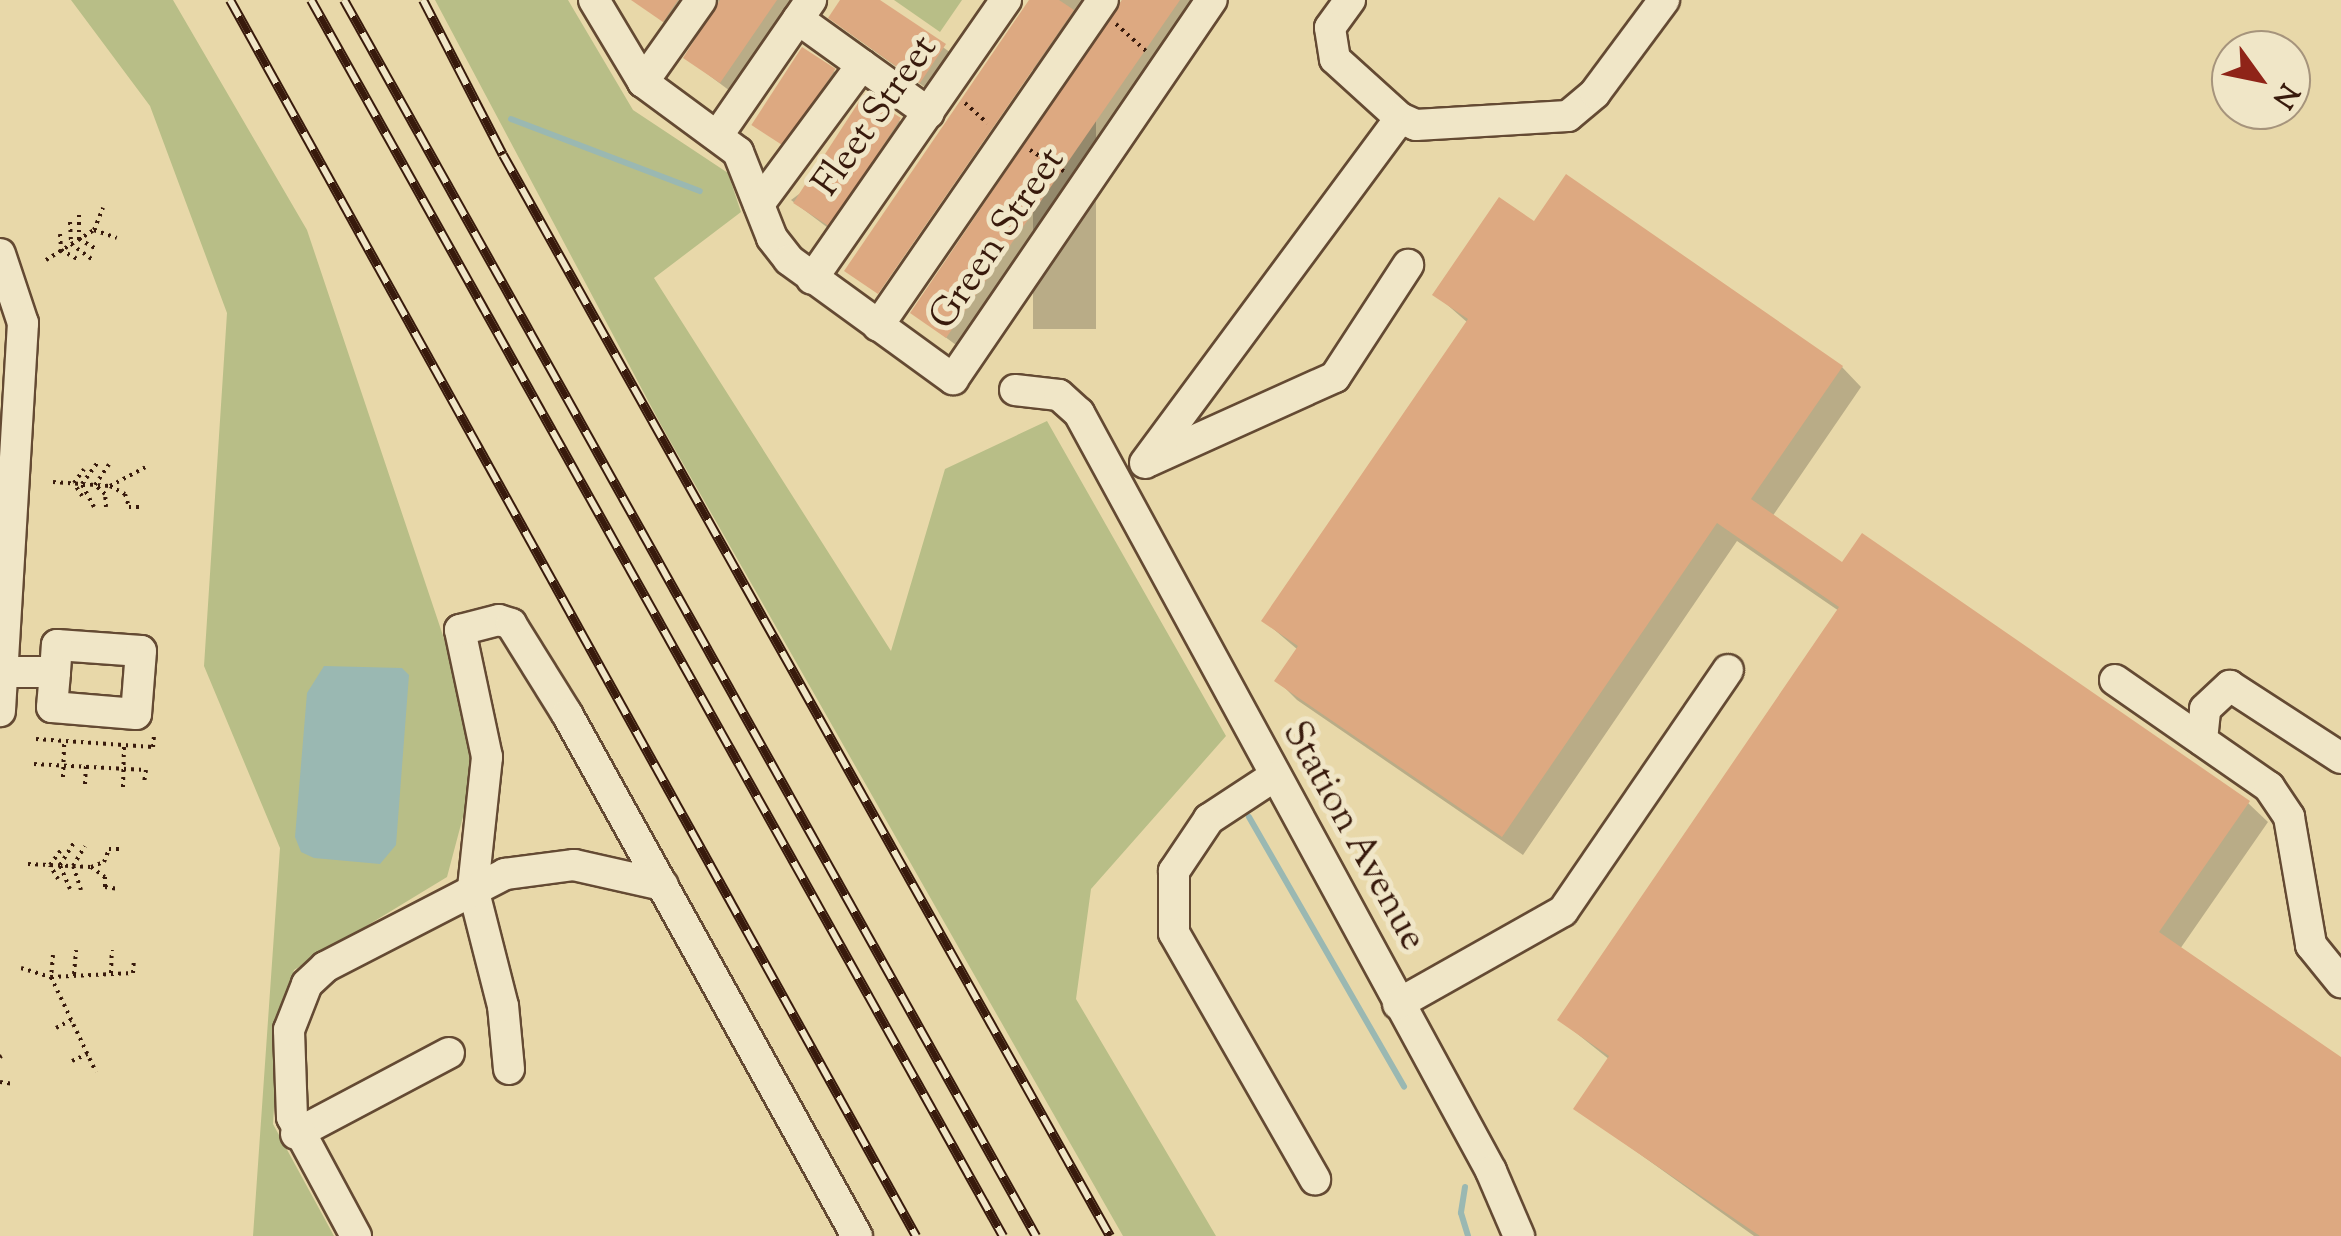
<!DOCTYPE html>
<style>
body{margin:0}
#map{position:relative;width:2341px;height:1236px;overflow:hidden;background:#e8d8a9;font-family:"Sorts Mill Goudy",serif}
div>[style]{position:absolute}
[style*='--x']{left:calc(var(--x)*1px);top:calc(var(--y)*1px);width:calc(var(--w)*1px);rotate:calc(var(--a)*1deg)}
.green>*{inset:0;background:#b8be87}
.water>*{inset:0;background:#9ab8b2}
.shadow>*{inset:0;background:#0003;transform-origin:0 0}
.stream>*{height:6px;margin:-3px;padding:0 3px;transform-origin:3px;border-radius:3px;background:#9ab8b2}
.building>*{inset:0;background:#dda981;transform-origin:0 0}
.path>*{height:4px;margin-top:-2px;transform-origin:0;background:repeating-linear-gradient(90deg,#381a0c 0 2.5px,transparent 0 7.5px)}
.roads{filter:drop-shadow(2px 0 #644a33) drop-shadow(-2px 0 #644a33) drop-shadow(0 2px #644a33) drop-shadow(0 -2px #644a33)}
.minor>*{height:30px;margin:-15px;padding:0 15px;transform-origin:15px;border-radius:15px;background:#f0e6c7}
.rail>*{height:10px;margin-top:-5px;transform-origin:0;background:repeating-linear-gradient(90deg,#f0e6c7 0 19px,#381a0c 0 38px);box-sizing:border-box;border-block:2px solid #381a0c}
span{translate:-50% -50%;white-space:nowrap;text-align:center;line-height:1.15;-webkit-text-stroke:10px #f0e6c7;paint-order:stroke}
.street-label{font-size:38px;color:#381a0c}
.north{position:absolute;left:2211px;top:30px;width:100px;height:100px;box-sizing:border-box;background:#f0e6c7;border:2px solid #a6947c;border-radius:50%;rotate:123deg;font-size:28px;font-weight:700;line-height:40px;text-align:center;color:#381a0c}
.north::after{content:'';display:block;margin:auto;width:35px;height:45px;background:#8f2418;clip-path:polygon(50% 0,100% 100%,50% 72%,0 100%)}
</style>
<div id="map">
<div class="green">
<i style="clip-path:polygon(71px 0,173px 0,307px 230px,481px 749px,447px 877px,294px 970px,278px 1041px,273px 1124px,334px 1236px,253px 1236px,280px 848px,204px 666px,227px 313px,150px 106px)"></i>
<i style="clip-path:polygon(435px 0,568px 0,633px 110px,728px 173px,741px 212px,654px 278px,891px 651px,945px 469px,1047px 421px,1226px 736px,1091px 889px,1076px 999px,1216px 1236px,1123px 1236px,661px 425px)"></i>
<i style="clip-path:polygon(894px 0,962px 0,940px 32px)"></i>
</div>
<div class="water">
<i style="clip-path:polygon(324px 666px,402px 668px,409px 675px,396px 845px,380px 864px,314px 858px,301px 852px,295px 837px,307px 693px)"></i>
</div>
<div class="shadow">
<i style="clip-path:polygon(634px 0,696px 0,673px 29px)"></i>
<i style="clip-path:polygon(718px 0,792px 0,730px 91px,686px 58px,719px 11px)"></i>
<i style="clip-path:polygon(843px 0,876px 0,954px 55px,930px 91px,841px 27px)"></i>
<i style="left:1033px;top:0;width:63px;height:329px"></i>
<i style="clip-path:polygon(1122px 0,1194px 0,956px 345px,913px 313px)"></i>
<i style="clip-path:polygon(834px 71px,843px 80px,791px 151px,753px 123px)"></i>
<i style="clip-path:polygon(899px 120px,908px 130px,836px 234px,791px 200px)"></i>
<i style="clip-path:polygon(1534px 224px,1842px 367px,1861px 387px,1772px 517px,1843px 565px,2248px 803px,2268px 822px,2180px 949px,2341px 1060px,2341px 1236px,1754px 1236px,1577px 1109px,1610px 1060px,1560px 1020px,1839px 611px,1737px 541px,1523px 855px,1297px 700px,1277px 680px,1298px 650px,1264px 621px,1468px 323px,1435px 294px)"></i>
</div>
<div class="stream">
<i style="--x:511;--y:119;--w:202;--a:20.9"></i>
<i style="--x:1249;--y:817;--w:311;--a:60.1"></i>
<i style="--x:1465;--y:1187;--w:26;--a:99"></i>
<i style="--x:1461;--y:1213;--w:24;--a:73"></i>
</div>
<div class="building">
<i style="clip-path:polygon(631px 0,678px 0,663px 22px)"></i>
<i style="clip-path:polygon(720px 0,777px 0,720px 83px,683px 58px)"></i>
<i style="clip-path:polygon(840px 0,880px 0,946px 44px,920px 83px,828px 18px)"></i>
<i style="clip-path:polygon(1029px 0,1059px 0,1074px 10px,878px 294px,844px 271px)"></i>
<i style="clip-path:polygon(1122px 0,1180px 0,946px 338px,910px 313px)"></i>
<i style="left:802px;top:47px;width:40px;height:93px;rotate:33deg"></i>
<i style="left:864px;top:94px;width:44px;height:130px;rotate:33deg"></i>
<i style="clip-path:polygon(1566px 174px,1843px 366px,1751px 499px,1842px 562px,1862px 533px,2250px 801px,2159px 932px,2341px 1057px,2341px 1236px,1760px 1236px,1573px 1109px,1609px 1056px,1557px 1020px,1839px 607px,1717px 523px,1502px 837px,1274px 681px,1298px 646px,1261px 621px,1468px 319px,1432px 295px,1499px 197px,1534px 221px)"></i>
</div>
<div class="path">
<i style="--x:1116;--y:24;--w:40;--a:42"></i>
<i style="--x:965;--y:103;--w:30;--a:42"></i>
<i style="--x:1030;--y:150;--w:40;--a:32"></i>
<i style="--x:79;--y:215;--w:24;--a:90"></i>
<i style="--x:79;--y:239;--w:22;--a:30"></i>
<i style="--x:70;--y:222;--w:22;--a:87"></i>
<i style="--x:71;--y:244;--w:26;--a:36"></i>
<i style="--x:94;--y:230;--w:24;--a:19"></i>
<i style="--x:60;--y:234;--w:16;--a:86"></i>
<i style="--x:61;--y:250;--w:18;--a:29"></i>
<i style="--x:46;--y:260;--w:57;--a:-32"></i>
<i style="--x:94;--y:230;--w:24;--a:-68"></i>
<i style="--x:53;--y:482;--w:57;--a:4"></i>
<i style="--x:110;--y:486;--w:40;--a:-28"></i>
<i style="--x:110;--y:486;--w:17;--a:28"></i>
<i style="--x:125;--y:494;--w:14;--a:73"></i>
<i style="--x:129;--y:507;--w:11;--a:0"></i>
<i style="--x:82;--y:496;--w:15;--a:-122"></i>
<i style="--x:74;--y:483;--w:17;--a:-54"></i>
<i style="--x:94;--y:507;--w:26;--a:-118"></i>
<i style="--x:82;--y:484;--w:29;--a:-54"></i>
<i style="--x:106;--y:507;--w:13;--a:-94"></i>
<i style="--x:105;--y:494;--w:13;--a:-138"></i>
<i style="--x:95;--y:485;--w:25;--a:-56"></i>
<i style="--x:36;--y:739;--w:117;--a:3.9"></i>
<i style="--x:153;--y:747;--w:12;--a:-85"></i>
<i style="--x:34;--y:764;--w:112;--a:3.1"></i>
<i style="--x:146;--y:770;--w:12;--a:99"></i>
<i style="--x:63;--y:777;--w:34;--a:-88"></i>
<i style="--x:85;--y:784;--w:18;--a:-87"></i>
<i style="--x:123;--y:787;--w:41;--a:-88.6"></i>
<i style="--x:28;--y:864;--w:63;--a:2.7"></i>
<i style="--x:91;--y:867;--w:14;--a:-21"></i>
<i style="--x:104;--y:862;--w:14;--a:-69"></i>
<i style="--x:109;--y:849;--w:13;--a:0"></i>
<i style="--x:91;--y:867;--w:17;--a:36"></i>
<i style="--x:105;--y:877;--w:10;--a:90"></i>
<i style="--x:105;--y:887;--w:14;--a:8"></i>
<i style="--x:58;--y:879;--w:16;--a:-120"></i>
<i style="--x:50;--y:865;--w:19;--a:-54"></i>
<i style="--x:70;--y:889;--w:26;--a:-113"></i>
<i style="--x:60;--y:865;--w:28;--a:-58"></i>
<i style="--x:81;--y:890;--w:25;--a:-108"></i>
<i style="--x:73;--y:866;--w:23;--a:-59"></i>
<i style="--x:53;--y:955;--w:22;--a:95"></i>
<i style="--x:51;--y:977;--w:105;--a:64.7"></i>
<i style="--x:21;--y:968;--w:31;--a:17"></i>
<i style="--x:51;--y:977;--w:82;--a:-2.8"></i>
<i style="--x:133;--y:973;--w:13;--a:-86"></i>
<i style="--x:111;--y:973;--w:23;--a:-88"></i>
<i style="--x:74;--y:974;--w:24;--a:-85"></i>
<i style="--x:56;--y:1028;--w:17;--a:-28"></i>
<i style="--x:0;--y:1057;--w:2;--a:-27"></i>
<i style="--x:72;--y:1061;--w:17;--a:-25"></i>
<i style="--x:0;--y:1082;--w:14;--a:8"></i>
</div>
<div class="roads">
<div class="minor">
<i style="--x:594;--y:0;--w:96;--a:59.1"></i>
<i style="--x:643;--y:82;--w:118;--a:36.4"></i>
<i style="--x:738;--y:152;--w:92;--a:68.4"></i>
<i style="--x:772;--y:238;--w:28;--a:52"></i>
<i style="--x:789;--y:260;--w:203;--a:36"></i>
<i style="--x:953;--y:379;--w:459;--a:-55.7"></i>
<i style="--x:1350;--y:0;--w:34;--a:126"></i>
<i style="--x:1330;--y:28;--w:31;--a:81"></i>
<i style="--x:1335;--y:59;--w:88;--a:42.2"></i>
<i style="--x:798;--y:19;--w:161;--a:35.7"></i>
<i style="--x:643;--y:82;--w:100;--a:-54.7"></i>
<i style="--x:718;--y:135;--w:164;--a:-55.4"></i>
<i style="--x:759;--y:204;--w:173;--a:-53.5"></i>
<i style="--x:0;--y:254;--w:73;--a:71.6"></i>
<i style="--x:23;--y:323;--w:389;--a:93.4"></i>
<i style="--x:812;--y:279;--w:340;--a:-55.2"></i>
<i style="--x:878;--y:326;--w:396;--a:-55.4"></i>
<i style="--x:1015;--y:390;--w:44;--a:6.5"></i>
<i style="--x:1059;--y:395;--w:27;--a:42"></i>
<i style="--x:1079;--y:413;--w:863;--a:61.47"></i>
<i style="--x:1491;--y:1171;--w:71;--a:66.7"></i>
<i style="--x:1149;--y:461;--w:204;--a:-24.3"></i>
<i style="--x:1335;--y:377;--w:134;--a:-56.9"></i>
<i style="--x:1145;--y:463;--w:429;--a:-53.5"></i>
<i style="--x:1400;--y:118;--w:17;--a:24"></i>
<i style="--x:1416;--y:125;--w:152;--a:-3.4"></i>
<i style="--x:1568;--y:116;--w:35;--a:-40"></i>
<i style="--x:1595;--y:93;--w:116;--a:-53.4"></i>
<i style="--x:0;--y:672;--w:55;--a:0"></i>
<i style="--x:55;--y:672;--w:27;--a:-86"></i>
<i style="--x:57;--y:645;--w:84;--a:4.1"></i>
<i style="--x:141;--y:651;--w:63;--a:94.5"></i>
<i style="--x:136;--y:714;--w:84;--a:-175.2"></i>
<i style="--x:52;--y:707;--w:35;--a:-85"></i>
<i style="--x:2115;--y:680;--w:188;--a:34.8"></i>
<i style="--x:2269;--y:787;--w:36;--a:56"></i>
<i style="--x:2289;--y:817;--w:130;--a:80.2"></i>
<i style="--x:2311;--y:945;--w:48;--a:51"></i>
<i style="--x:2202;--y:740;--w:31;--a:-84"></i>
<i style="--x:2205;--y:709;--w:34;--a:-43"></i>
<i style="--x:2230;--y:686;--w:132;--a:33"></i>
<i style="--x:1273;--y:777;--w:77;--a:146.7"></i>
<i style="--x:1209;--y:819;--w:63;--a:123.9"></i>
<i style="--x:1174;--y:871;--w:62;--a:90"></i>
<i style="--x:1174;--y:933;--w:284;--a:60.2"></i>
<i style="--x:1398;--y:1004;--w:189;--a:-29.4"></i>
<i style="--x:1563;--y:911;--w:292;--a:-55.6"></i>
<i style="--x:509;--y:1069;--w:63;--a:-95.4"></i>
<i style="--x:503;--y:1006;--w:122;--a:-104.3"></i>
<i style="--x:473;--y:888;--w:132;--a:-83.9"></i>
<i style="--x:487;--y:757;--w:130;--a:-102"></i>
<i style="--x:460;--y:630;--w:40;--a:-14.4"></i>
<i style="--x:499;--y:620;--w:13;--a:18"></i>
<i style="--x:511;--y:624;--w:106;--a:58.1"></i>
<i style="--x:567;--y:714;--w:597;--a:60.95"></i>
<i style="--x:296;--y:1134;--w:173;--a:-27.9"></i>
<i style="--x:356;--y:1236;--w:135;--a:-118.3"></i>
<i style="--x:292;--y:1117;--w:87;--a:-92"></i>
<i style="--x:289;--y:1030;--w:49;--a:-68.6"></i>
<i style="--x:307;--y:984;--w:25;--a:-43"></i>
<i style="--x:325;--y:967;--w:203;--a:-27.3"></i>
<i style="--x:505;--y:874;--w:70;--a:-7.4"></i>
<i style="--x:574;--y:865;--w:91;--a:12.7"></i>
</div>
</div>
<div class="rail">
<i style="--x:230;--y:0;--w:1414;--a:60.97"></i>
<i style="--x:311;--y:0;--w:1417;--a:60.76"></i>
<i style="--x:344;--y:0;--w:1417;--a:60.76"></i>
<i style="--x:423;--y:0;--w:174;--a:62.7"></i>
<i style="--x:503;--y:155;--w:1240;--a:60.69"></i>
</div>
<div class="street-label">
<span style="left:877px;top:117px;rotate:-55deg">Fleet Street</span>
<span style="left:999px;top:240px;rotate:-56deg">Green Street</span>
<span style="left:1352px;top:837px;rotate:61deg">Station Avenue</span>
</div>
<div class="north">N</div>
</div>
